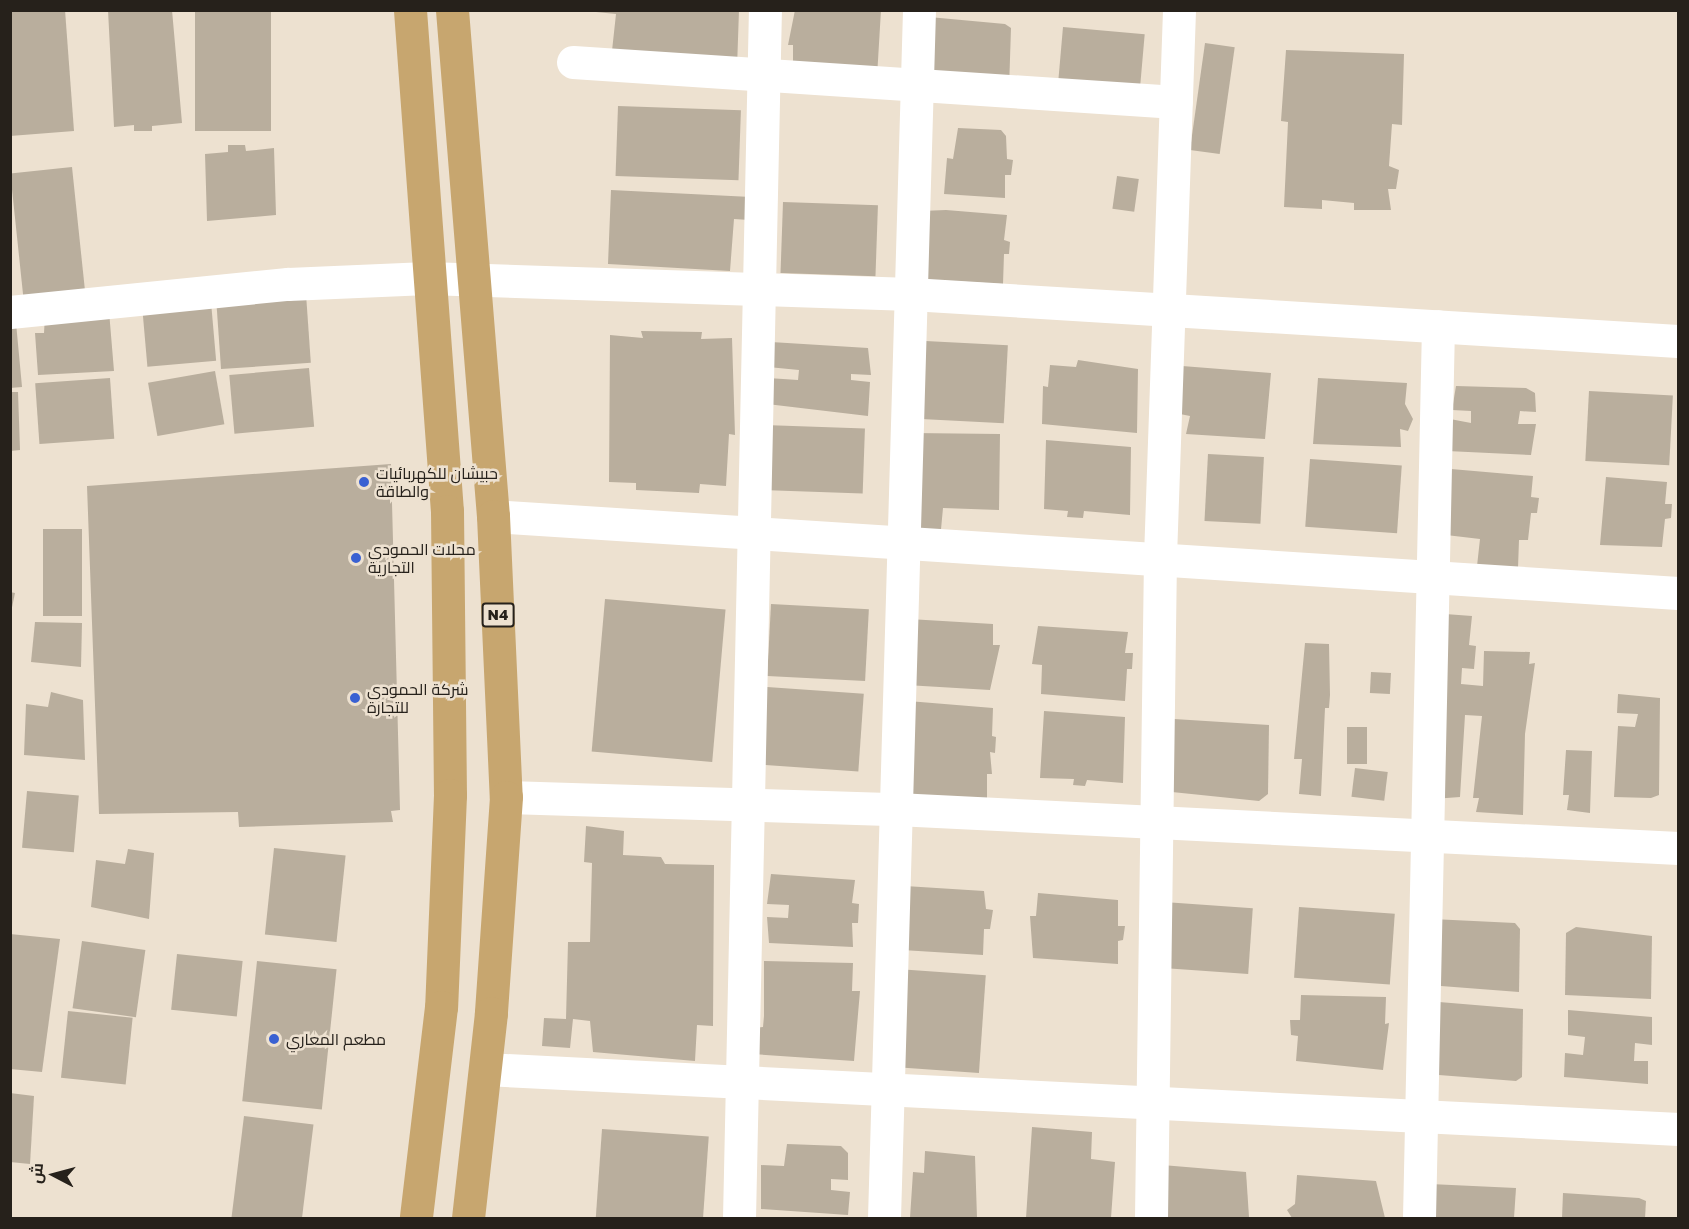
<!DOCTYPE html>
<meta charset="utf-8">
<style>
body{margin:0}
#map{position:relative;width:1689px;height:1229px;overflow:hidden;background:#ede1d0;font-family:"Golos Text",Cairo,sans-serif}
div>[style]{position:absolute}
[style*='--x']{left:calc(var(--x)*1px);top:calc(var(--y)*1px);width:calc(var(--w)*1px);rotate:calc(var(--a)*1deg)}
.building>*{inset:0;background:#b9ae9d;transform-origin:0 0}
.minor>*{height:33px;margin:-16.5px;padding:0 16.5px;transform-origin:16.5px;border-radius:16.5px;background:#fff}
.tertiary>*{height:33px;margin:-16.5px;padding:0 16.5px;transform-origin:16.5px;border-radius:16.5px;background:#fff}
.trunk>*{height:33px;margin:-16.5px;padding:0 16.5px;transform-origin:16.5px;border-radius:16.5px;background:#c7a66f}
.dots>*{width:16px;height:16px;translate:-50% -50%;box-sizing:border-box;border:3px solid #ede1d0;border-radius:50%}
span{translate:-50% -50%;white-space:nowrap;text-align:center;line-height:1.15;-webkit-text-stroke:5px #ede1d0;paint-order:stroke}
.shield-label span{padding:2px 4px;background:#ede1d0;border:2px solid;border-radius:4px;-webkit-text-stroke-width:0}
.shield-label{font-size:15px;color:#26211b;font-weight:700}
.poi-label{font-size:16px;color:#26211b}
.left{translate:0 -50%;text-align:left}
.frame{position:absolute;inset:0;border:12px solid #26211b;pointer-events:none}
.north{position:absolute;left:24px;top:1145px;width:60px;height:60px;-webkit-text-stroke:4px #ede1d0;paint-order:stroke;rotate:276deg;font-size:16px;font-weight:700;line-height:24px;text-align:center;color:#26211b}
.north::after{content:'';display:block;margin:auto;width:21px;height:27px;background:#26211b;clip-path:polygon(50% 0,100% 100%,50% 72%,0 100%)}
</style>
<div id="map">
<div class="building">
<i style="clip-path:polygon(10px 10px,65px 10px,74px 131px,10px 136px)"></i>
<i style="clip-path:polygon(108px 10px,172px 10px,182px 123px,152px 126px,152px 131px,134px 131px,134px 125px,114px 127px)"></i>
<i style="left:195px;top:10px;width:76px;height:121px"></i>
<i style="clip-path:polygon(739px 10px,737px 68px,611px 60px,616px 14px,596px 12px)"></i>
<i style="clip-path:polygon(795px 10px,881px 10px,877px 77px,793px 71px,793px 45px,788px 45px)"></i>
<i style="clip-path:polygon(929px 17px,1005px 24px,1011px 28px,1009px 89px,924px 80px)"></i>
<i style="left:1063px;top:27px;width:82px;height:64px;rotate:5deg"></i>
<i style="left:1205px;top:43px;width:30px;height:108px;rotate:8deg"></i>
<i style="clip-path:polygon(1286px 50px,1404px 54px,1402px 125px,1392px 124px,1389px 166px,1399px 170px,1396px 189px,1388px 189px,1391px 210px,1354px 210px,1354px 203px,1322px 200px,1322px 209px,1284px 207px,1288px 122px,1281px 121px)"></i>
<i style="left:618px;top:106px;width:123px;height:70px;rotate:2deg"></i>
<i style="clip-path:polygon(958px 128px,1001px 130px,1006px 136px,1007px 159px,1013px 160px,1011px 175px,1005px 175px,1005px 198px,944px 194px,947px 158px,953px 159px)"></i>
<i style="clip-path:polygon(228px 145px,245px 145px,246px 151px,274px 148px,276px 215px,207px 221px,205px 154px,228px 152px)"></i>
<i style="left:72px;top:167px;width:128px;height:62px;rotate:84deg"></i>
<i style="left:1117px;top:176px;width:22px;height:33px;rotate:8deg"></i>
<i style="clip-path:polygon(611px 190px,751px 197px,749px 220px,734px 219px,730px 271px,608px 264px)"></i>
<i style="left:783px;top:202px;width:95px;height:71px;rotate:2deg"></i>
<i style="clip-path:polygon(946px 210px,1007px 215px,1004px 240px,1010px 242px,1009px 254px,1004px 254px,1003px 284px,916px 279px,921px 211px)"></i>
<i style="left:306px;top:294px;width:69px;height:90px;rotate:86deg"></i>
<i style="left:211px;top:302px;width:59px;height:69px;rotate:85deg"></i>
<i style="clip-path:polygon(109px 311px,114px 371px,38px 375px,35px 333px,44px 333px,45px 315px)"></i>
<i style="clip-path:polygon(10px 323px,16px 323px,22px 387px,10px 388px)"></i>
<i style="clip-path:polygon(641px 331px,702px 332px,701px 339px,732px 338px,735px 435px,729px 434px,726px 486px,700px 484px,699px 493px,636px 490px,636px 483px,609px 482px,610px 335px,643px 338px)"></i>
<i style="left:906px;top:340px;width:102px;height:78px;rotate:3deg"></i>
<i style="clip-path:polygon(771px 342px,868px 348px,871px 375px,851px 374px,851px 380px,870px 382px,868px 416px,767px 404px,768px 378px,798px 380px,799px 370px,768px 367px)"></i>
<i style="clip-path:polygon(1078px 360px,1138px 369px,1137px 433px,1042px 424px,1043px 386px,1048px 387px,1050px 365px,1076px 367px)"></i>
<i style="clip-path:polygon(1182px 366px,1271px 373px,1265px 439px,1186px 434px,1190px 416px,1180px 414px)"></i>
<i style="left:309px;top:368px;width:59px;height:80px;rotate:85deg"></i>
<i style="left:215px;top:371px;width:54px;height:68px;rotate:80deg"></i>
<i style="left:110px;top:378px;width:61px;height:75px;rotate:86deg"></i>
<i style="clip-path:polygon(1318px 378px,1407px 383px,1405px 404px,1413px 419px,1408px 431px,1400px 429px,1401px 447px,1313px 444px)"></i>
<i style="clip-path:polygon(1456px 386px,1526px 388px,1535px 393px,1536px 412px,1520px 411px,1518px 424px,1536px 424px,1531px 455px,1447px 451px,1450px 419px,1471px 423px,1471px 411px,1452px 410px)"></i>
<i style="left:1589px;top:391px;width:84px;height:70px;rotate:3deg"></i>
<i style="clip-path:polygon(10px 392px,18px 392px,20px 450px,10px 451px)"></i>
<i style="left:764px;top:425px;width:101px;height:65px;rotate:2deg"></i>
<i style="clip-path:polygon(912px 433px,1000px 434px,999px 510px,943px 508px,940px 540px,907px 537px)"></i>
<i style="clip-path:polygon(1046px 440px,1131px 447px,1130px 515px,1084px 511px,1083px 518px,1067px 517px,1068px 511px,1044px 509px)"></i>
<i style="left:1208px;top:454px;width:56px;height:67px;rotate:3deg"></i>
<i style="left:1310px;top:459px;width:92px;height:68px;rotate:4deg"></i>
<i style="clip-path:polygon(391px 464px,400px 810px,391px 811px,393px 822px,239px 827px,238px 812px,99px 814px,87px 486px)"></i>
<i style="clip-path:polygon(1451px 469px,1533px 476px,1531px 497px,1539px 498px,1537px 513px,1531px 513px,1528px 540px,1519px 540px,1518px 568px,1477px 566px,1480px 539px,1446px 535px)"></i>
<i style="clip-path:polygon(1606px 477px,1667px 482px,1665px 504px,1672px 504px,1671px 518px,1665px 519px,1662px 547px,1600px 545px)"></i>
<i style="left:82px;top:529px;width:87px;height:39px;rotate:90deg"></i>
<i style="clip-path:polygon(10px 592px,15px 593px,10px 617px)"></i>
<i style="left:605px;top:599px;width:121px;height:153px;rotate:5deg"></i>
<i style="left:771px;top:604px;width:98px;height:72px;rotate:3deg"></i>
<i style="clip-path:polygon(1445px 614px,1472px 616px,1469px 645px,1476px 646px,1474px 669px,1462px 668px,1461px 684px,1483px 686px,1484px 651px,1530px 652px,1529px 664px,1535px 663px,1525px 734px,1523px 815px,1476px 812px,1479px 798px,1473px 798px,1482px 716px,1465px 715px,1460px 797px,1433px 799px)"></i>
<i style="clip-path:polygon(909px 619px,993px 624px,993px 645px,1000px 645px,990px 690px,906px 685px)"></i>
<i style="clip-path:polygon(35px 622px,82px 623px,81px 667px,31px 662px)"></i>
<i style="clip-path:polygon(1038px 626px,1128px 632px,1125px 653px,1133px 653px,1132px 669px,1127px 669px,1125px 701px,1041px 694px,1042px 665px,1032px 664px)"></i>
<i style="clip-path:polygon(1305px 643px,1329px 644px,1330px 695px,1329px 708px,1325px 708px,1321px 796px,1299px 794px,1302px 759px,1294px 759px)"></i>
<i style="left:1371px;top:672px;width:20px;height:21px;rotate:3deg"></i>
<i style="left:767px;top:687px;width:97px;height:78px;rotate:4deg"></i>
<i style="clip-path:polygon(51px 692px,83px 700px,85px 760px,24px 755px,26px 704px,48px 707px)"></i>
<i style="clip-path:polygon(1618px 694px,1660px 698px,1659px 795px,1651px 798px,1614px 797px,1618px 726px,1635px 727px,1638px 714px,1617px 713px)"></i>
<i style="clip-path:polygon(908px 701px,993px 708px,992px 736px,996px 737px,995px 753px,990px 752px,992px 774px,987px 774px,987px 808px,902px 802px)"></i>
<i style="clip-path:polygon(1044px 711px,1125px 717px,1123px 783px,1087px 780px,1085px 786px,1073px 785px,1074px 779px,1040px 778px)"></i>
<i style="clip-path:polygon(1174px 719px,1269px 725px,1268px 794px,1259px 801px,1172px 792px)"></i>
<i style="left:1347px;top:727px;width:20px;height:37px"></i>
<i style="clip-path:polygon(1566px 750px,1592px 751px,1590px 813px,1567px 810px,1569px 795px,1563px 795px)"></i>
<i style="left:1355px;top:768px;width:33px;height:29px;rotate:7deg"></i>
<i style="left:27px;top:791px;width:52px;height:57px;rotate:5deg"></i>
<i style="clip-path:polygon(586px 826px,624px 831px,623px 855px,661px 857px,665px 864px,714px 865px,713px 1026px,697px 1025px,695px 1061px,593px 1052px,590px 1021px,573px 1019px,570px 1048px,542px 1046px,544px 1018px,566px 1019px,568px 942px,590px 942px,592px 863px,584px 862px)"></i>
<i style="left:274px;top:848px;width:72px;height:87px;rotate:6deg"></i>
<i style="clip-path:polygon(128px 849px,154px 853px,149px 919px,91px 907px,96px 860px,125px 864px)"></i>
<i style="clip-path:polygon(771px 874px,855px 880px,852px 903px,859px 904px,858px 923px,852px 923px,853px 947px,769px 943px,767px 917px,788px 918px,789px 905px,767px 904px)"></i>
<i style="clip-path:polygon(905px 886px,984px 891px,986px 909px,993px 910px,990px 929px,984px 929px,983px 955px,902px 950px)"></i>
<i style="clip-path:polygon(1038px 893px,1118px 900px,1118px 926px,1125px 926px,1123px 940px,1118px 941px,1118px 964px,1033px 958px,1030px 916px,1036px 916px)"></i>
<i style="left:1164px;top:902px;width:89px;height:66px;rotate:4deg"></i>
<i style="left:1299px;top:907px;width:96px;height:71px;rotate:4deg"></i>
<i style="clip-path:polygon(1432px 919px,1515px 923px,1520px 929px,1519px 992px,1428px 985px)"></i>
<i style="clip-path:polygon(1576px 927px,1652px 936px,1651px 999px,1565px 995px,1566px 933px)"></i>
<i style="clip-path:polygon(10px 934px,60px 939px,42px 1072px,10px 1069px)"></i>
<i style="left:82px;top:941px;width:64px;height:68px;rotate:8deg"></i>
<i style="left:177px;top:954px;width:66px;height:56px;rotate:6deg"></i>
<i style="left:257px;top:961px;width:80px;height:141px;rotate:6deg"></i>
<i style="clip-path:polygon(764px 961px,853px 963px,852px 991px,860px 991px,854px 1061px,752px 1054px,753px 1028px,763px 1027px,764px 1016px)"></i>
<i style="left:897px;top:969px;width:89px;height:98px;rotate:4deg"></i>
<i style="clip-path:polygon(1301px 995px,1386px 997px,1385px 1024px,1389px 1023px,1383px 1070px,1296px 1061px,1298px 1036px,1291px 1035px,1290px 1020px,1300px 1020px)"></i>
<i style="clip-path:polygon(1427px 1001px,1523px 1009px,1522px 1077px,1516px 1081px,1426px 1074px)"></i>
<i style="clip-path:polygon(1568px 1010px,1652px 1017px,1652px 1045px,1635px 1043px,1634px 1061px,1648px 1061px,1648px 1084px,1564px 1077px,1565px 1053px,1583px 1055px,1585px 1037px,1568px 1035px)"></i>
<i style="left:68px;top:1011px;width:65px;height:67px;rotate:6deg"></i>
<i style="clip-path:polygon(10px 1093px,34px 1096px,30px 1164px,10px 1162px)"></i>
<i style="left:244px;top:1116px;width:70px;height:103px;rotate:7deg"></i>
<i style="clip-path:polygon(1032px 1127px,1092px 1132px,1091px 1159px,1115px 1162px,1111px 1218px,1026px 1218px)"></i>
<i style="left:602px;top:1129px;width:107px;height:89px;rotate:4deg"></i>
<i style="clip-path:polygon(787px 1144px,841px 1146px,848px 1153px,848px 1180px,831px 1179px,831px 1190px,850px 1192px,848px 1215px,761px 1209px,761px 1165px,784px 1166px)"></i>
<i style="clip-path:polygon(925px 1151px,975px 1156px,977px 1218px,910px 1218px,913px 1172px,924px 1173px)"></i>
<i style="clip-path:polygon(1162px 1165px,1246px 1172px,1249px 1217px,1160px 1218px)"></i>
<i style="clip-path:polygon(1297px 1175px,1376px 1181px,1385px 1218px,1292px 1218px,1287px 1210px,1295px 1204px)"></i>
<i style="clip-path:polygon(1430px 1184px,1516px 1188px,1514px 1218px,1427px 1218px)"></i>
<i style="clip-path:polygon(1563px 1193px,1639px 1198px,1646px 1201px,1645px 1218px,1562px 1218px)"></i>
</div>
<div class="minor">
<i style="--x:573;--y:62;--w:604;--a:3.8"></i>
<i style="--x:10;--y:312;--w:279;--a:-5.8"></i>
<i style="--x:288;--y:284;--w:139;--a:-2.5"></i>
<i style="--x:493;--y:516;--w:1187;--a:3.72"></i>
<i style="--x:506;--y:797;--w:390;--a:1.8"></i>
<i style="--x:896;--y:809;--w:783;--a:2.86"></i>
<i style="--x:485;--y:1069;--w:1195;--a:2.88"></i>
<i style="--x:739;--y:1218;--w:1208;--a:-88.77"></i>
<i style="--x:884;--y:1218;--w:1209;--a:-88.34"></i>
<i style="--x:1151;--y:1218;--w:661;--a:-89.22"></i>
<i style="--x:1160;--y:557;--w:547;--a:-88.01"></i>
<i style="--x:1419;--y:1218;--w:892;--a:-88.78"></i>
</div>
<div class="tertiary">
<i style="--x:427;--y:278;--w:484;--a:1.9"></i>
<i style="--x:911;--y:294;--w:768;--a:3.51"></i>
</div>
<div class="trunk">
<i style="--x:410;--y:10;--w:502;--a:85.78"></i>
<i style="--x:447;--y:511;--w:284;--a:89.4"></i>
<i style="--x:450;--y:795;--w:212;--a:92.4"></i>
<i style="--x:441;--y:1007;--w:212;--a:96.8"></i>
<i style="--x:452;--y:10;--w:508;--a:85.37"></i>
<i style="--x:493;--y:516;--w:281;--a:87.4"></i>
<i style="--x:506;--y:797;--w:217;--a:94"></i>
<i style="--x:491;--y:1013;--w:206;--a:96.4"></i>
</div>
<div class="dots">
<i style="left:364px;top:482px;background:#3a61d2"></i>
<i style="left:356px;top:558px;background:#3a61d2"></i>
<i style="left:355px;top:698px;background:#3a61d2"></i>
<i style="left:274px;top:1039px;background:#3a61d2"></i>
</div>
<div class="shield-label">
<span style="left:498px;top:615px">N4</span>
</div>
<div class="poi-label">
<span class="left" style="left:376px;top:482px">حبيشان للكهربائيات<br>والطاقة</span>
<span class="left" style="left:368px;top:558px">محلات الحمودي<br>التجارية</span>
<span class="left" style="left:367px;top:698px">شركة الحمودي<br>للتجارة</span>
<span class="left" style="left:286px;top:1039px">مطعم المعاري</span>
</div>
<div class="frame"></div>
<div class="north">ش</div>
</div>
